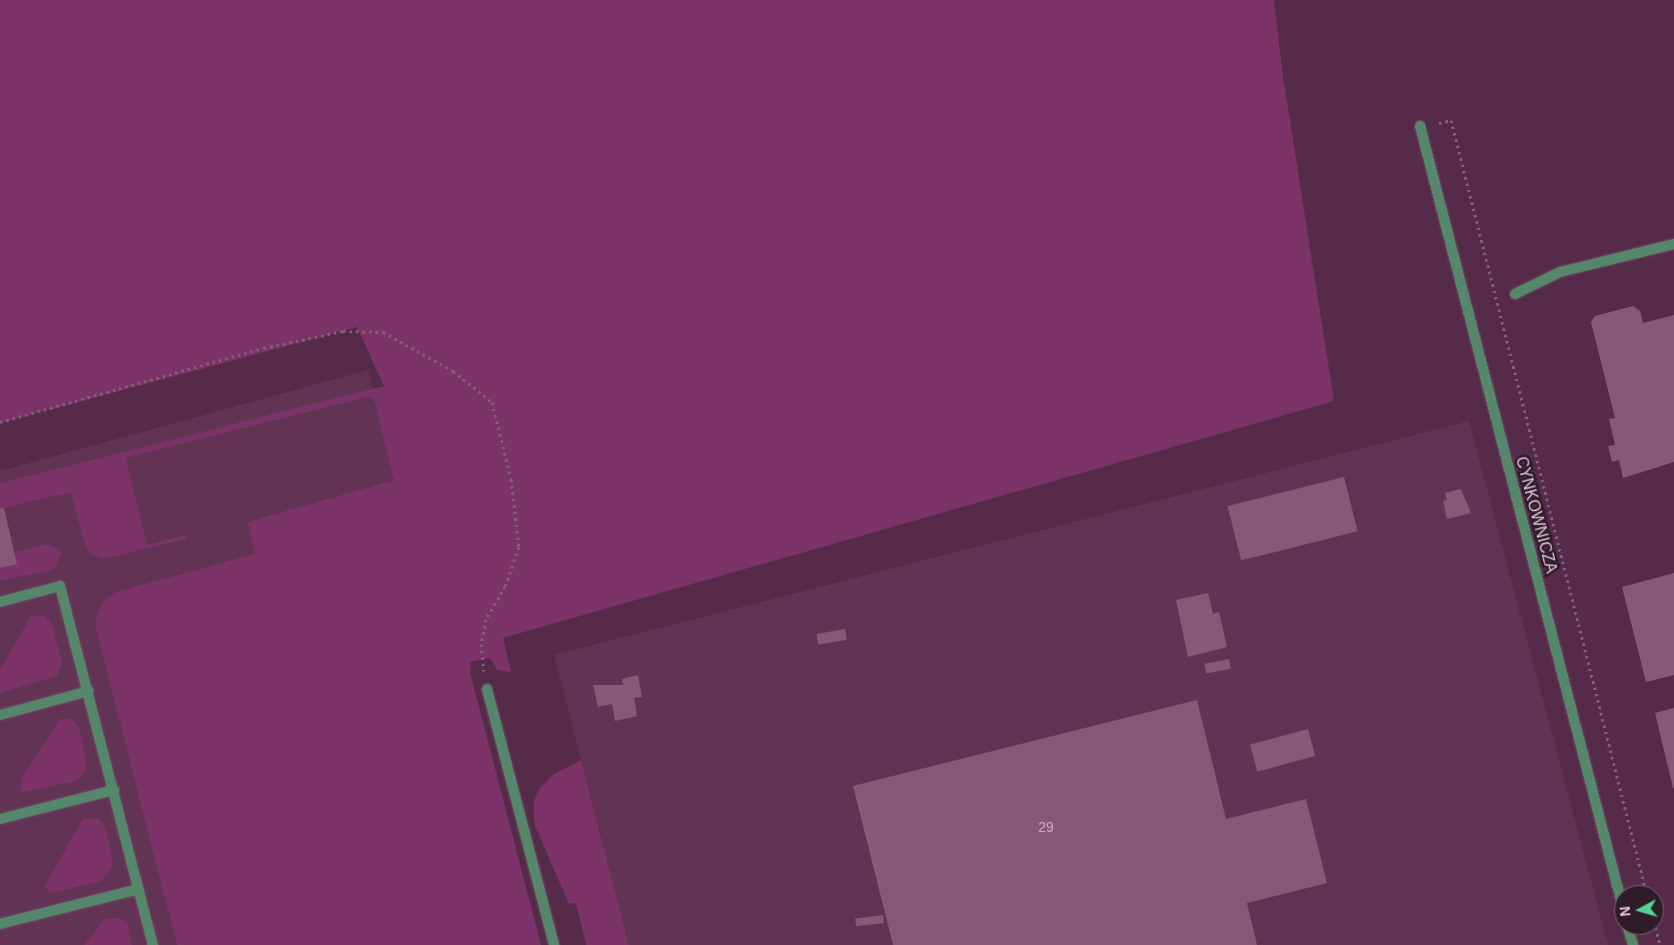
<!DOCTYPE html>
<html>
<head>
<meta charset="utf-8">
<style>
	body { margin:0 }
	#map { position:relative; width:1674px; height:945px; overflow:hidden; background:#552b49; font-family:Helvetica,sans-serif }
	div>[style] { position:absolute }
	.built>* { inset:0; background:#633356 }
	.green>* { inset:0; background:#7c3368 }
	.building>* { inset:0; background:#875878; transform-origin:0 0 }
	.path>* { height:3px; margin-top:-1.5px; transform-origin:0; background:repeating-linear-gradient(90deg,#845f79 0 2.5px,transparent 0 6.5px) }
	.roads { filter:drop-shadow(0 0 1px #714a66) drop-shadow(0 0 1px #714a66) }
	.lane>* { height:10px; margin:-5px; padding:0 5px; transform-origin:5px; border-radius:5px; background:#55876b }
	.street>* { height:10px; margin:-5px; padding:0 5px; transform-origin:5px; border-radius:5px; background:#55876b }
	span { translate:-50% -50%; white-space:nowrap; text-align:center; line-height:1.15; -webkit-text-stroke:5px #2f1c29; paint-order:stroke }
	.number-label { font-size:14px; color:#ccacc2 }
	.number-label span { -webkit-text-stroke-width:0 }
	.street-label { font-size:16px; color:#e3c8da }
	.north { position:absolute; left:1614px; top:885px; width:50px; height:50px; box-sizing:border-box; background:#2f1c29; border:1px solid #776170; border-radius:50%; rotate:264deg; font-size:14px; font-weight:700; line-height:20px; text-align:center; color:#e3c8da }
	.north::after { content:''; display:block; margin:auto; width:18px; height:22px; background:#54d396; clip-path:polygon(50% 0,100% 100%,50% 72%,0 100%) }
</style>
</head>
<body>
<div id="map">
	<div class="built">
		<i style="clip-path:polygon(368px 370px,518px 945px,0 945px,0 471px)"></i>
		<i style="clip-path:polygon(1469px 421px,1608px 945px,629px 945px,554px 655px)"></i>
	</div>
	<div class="green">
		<i style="clip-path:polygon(0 0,1274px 0,1283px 76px,1334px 401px,503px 638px,511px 672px,497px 670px,490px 658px,470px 662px,471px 676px,541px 945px,177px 945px,95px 625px,98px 613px,104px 600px,116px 592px,255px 554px,247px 522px,394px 480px,374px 399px,368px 397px,126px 458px,147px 545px,188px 535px,185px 539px,103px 559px,91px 555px,84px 542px,71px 492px,0 509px,0 483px,384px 386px,357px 327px,0 423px)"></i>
		<i style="clip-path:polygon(49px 544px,61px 552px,55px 569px,0 581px,0 568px,17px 564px,15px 552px)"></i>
		<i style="clip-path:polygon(44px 615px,53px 626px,62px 663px,57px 676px,0 693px,0 670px,31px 616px)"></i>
		<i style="clip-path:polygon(60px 719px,72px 719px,79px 727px,87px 766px,80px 778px,72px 782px,21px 792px,21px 779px)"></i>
		<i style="clip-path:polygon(581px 760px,629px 945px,586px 945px,576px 903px,569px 904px,534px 823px,534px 800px,540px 788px,554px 774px)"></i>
		<i style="clip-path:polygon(97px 818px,105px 826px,113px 861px,109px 873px,101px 881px,52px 893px,44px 887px,83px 819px)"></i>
		<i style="clip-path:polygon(118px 918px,127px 922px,132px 945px,84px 945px,105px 919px)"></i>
	</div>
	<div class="building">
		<i style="clip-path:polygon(1633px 306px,1640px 311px,1643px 323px,1674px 315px,1674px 462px,1623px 478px,1619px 460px,1612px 462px,1608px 446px,1615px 445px,1609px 419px,1615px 418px,1591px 322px,1595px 316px)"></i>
		<i style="left:1344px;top:477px;width:56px;height:120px;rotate:76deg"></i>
		<i style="clip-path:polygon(1461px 489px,1471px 513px,1447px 519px,1443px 501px,1447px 500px,1445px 493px)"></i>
		<i style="clip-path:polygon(4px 508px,17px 564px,0 568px,0 509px)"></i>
		<i style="clip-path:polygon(1674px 573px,1674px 675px,1646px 682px,1622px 587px)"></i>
		<i style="clip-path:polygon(1208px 593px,1213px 614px,1219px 612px,1227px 647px,1188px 657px,1176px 600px)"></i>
		<i style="left:845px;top:629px;width:11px;height:29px;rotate:80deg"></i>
		<i style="left:1229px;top:659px;width:10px;height:25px;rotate:79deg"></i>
		<i style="clip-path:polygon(638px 675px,642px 697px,634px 698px,637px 716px,615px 721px,612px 704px,598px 707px,593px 685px,623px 685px,622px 679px)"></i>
		<i style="clip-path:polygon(1197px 700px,1226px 819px,1306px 799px,1327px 883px,1247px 903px,1257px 945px,893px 945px,853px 786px)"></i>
		<i style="clip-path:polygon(1674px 708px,1674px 788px,1673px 788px,1655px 713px)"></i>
		<i style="left:1308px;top:729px;width:28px;height:60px;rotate:75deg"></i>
		<i style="left:883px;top:915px;width:8px;height:28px;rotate:83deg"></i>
	</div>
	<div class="path">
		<i style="left:1439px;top:123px;width:12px;rotate:-14deg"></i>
		<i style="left:1451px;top:120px;width:799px;rotate:75.81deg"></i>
		<i style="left:0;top:422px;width:274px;rotate:-15.7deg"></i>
		<i style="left:264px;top:348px;width:81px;rotate:-12.1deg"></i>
		<i style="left:343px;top:331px;width:40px;rotate:1.4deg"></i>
		<i style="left:383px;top:332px;width:80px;rotate:29.1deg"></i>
		<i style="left:453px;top:371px;width:50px;rotate:38.5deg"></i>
		<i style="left:492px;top:402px;width:79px;rotate:76.1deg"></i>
		<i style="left:511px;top:479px;width:68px;rotate:83.3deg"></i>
		<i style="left:519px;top:547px;width:41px;rotate:109.7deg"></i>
		<i style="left:505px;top:586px;width:38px;rotate:120deg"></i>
		<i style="left:486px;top:619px;width:25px;rotate:101deg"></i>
		<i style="left:481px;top:644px;width:27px;rotate:84deg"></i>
		<i style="left:1654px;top:921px;width:25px;rotate:76deg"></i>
	</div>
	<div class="roads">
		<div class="lane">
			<i style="left:1515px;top:294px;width:50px;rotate:-26.1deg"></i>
			<i style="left:1560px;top:272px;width:117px;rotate:-13.8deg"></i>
			<i style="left:0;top:602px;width:62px;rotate:-14.9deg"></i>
			<i style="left:60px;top:586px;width:371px;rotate:75.5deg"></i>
			<i style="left:487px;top:689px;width:265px;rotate:75.3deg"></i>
			<i style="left:0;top:715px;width:92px;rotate:-15.1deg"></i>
			<i style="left:0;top:819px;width:118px;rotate:-14.3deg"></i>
			<i style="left:0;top:924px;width:143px;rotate:-14.1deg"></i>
		</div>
		<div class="street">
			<i style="left:1420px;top:126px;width:812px;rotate:75.45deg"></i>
			<i style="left:1627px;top:925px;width:21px;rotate:73deg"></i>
		</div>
	</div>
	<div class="number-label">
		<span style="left:1046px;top:827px">29</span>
	</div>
	<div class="street-label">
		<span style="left:1536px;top:515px;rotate:75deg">CYNKOWNICZA</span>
	</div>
	<div class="north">N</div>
</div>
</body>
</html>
